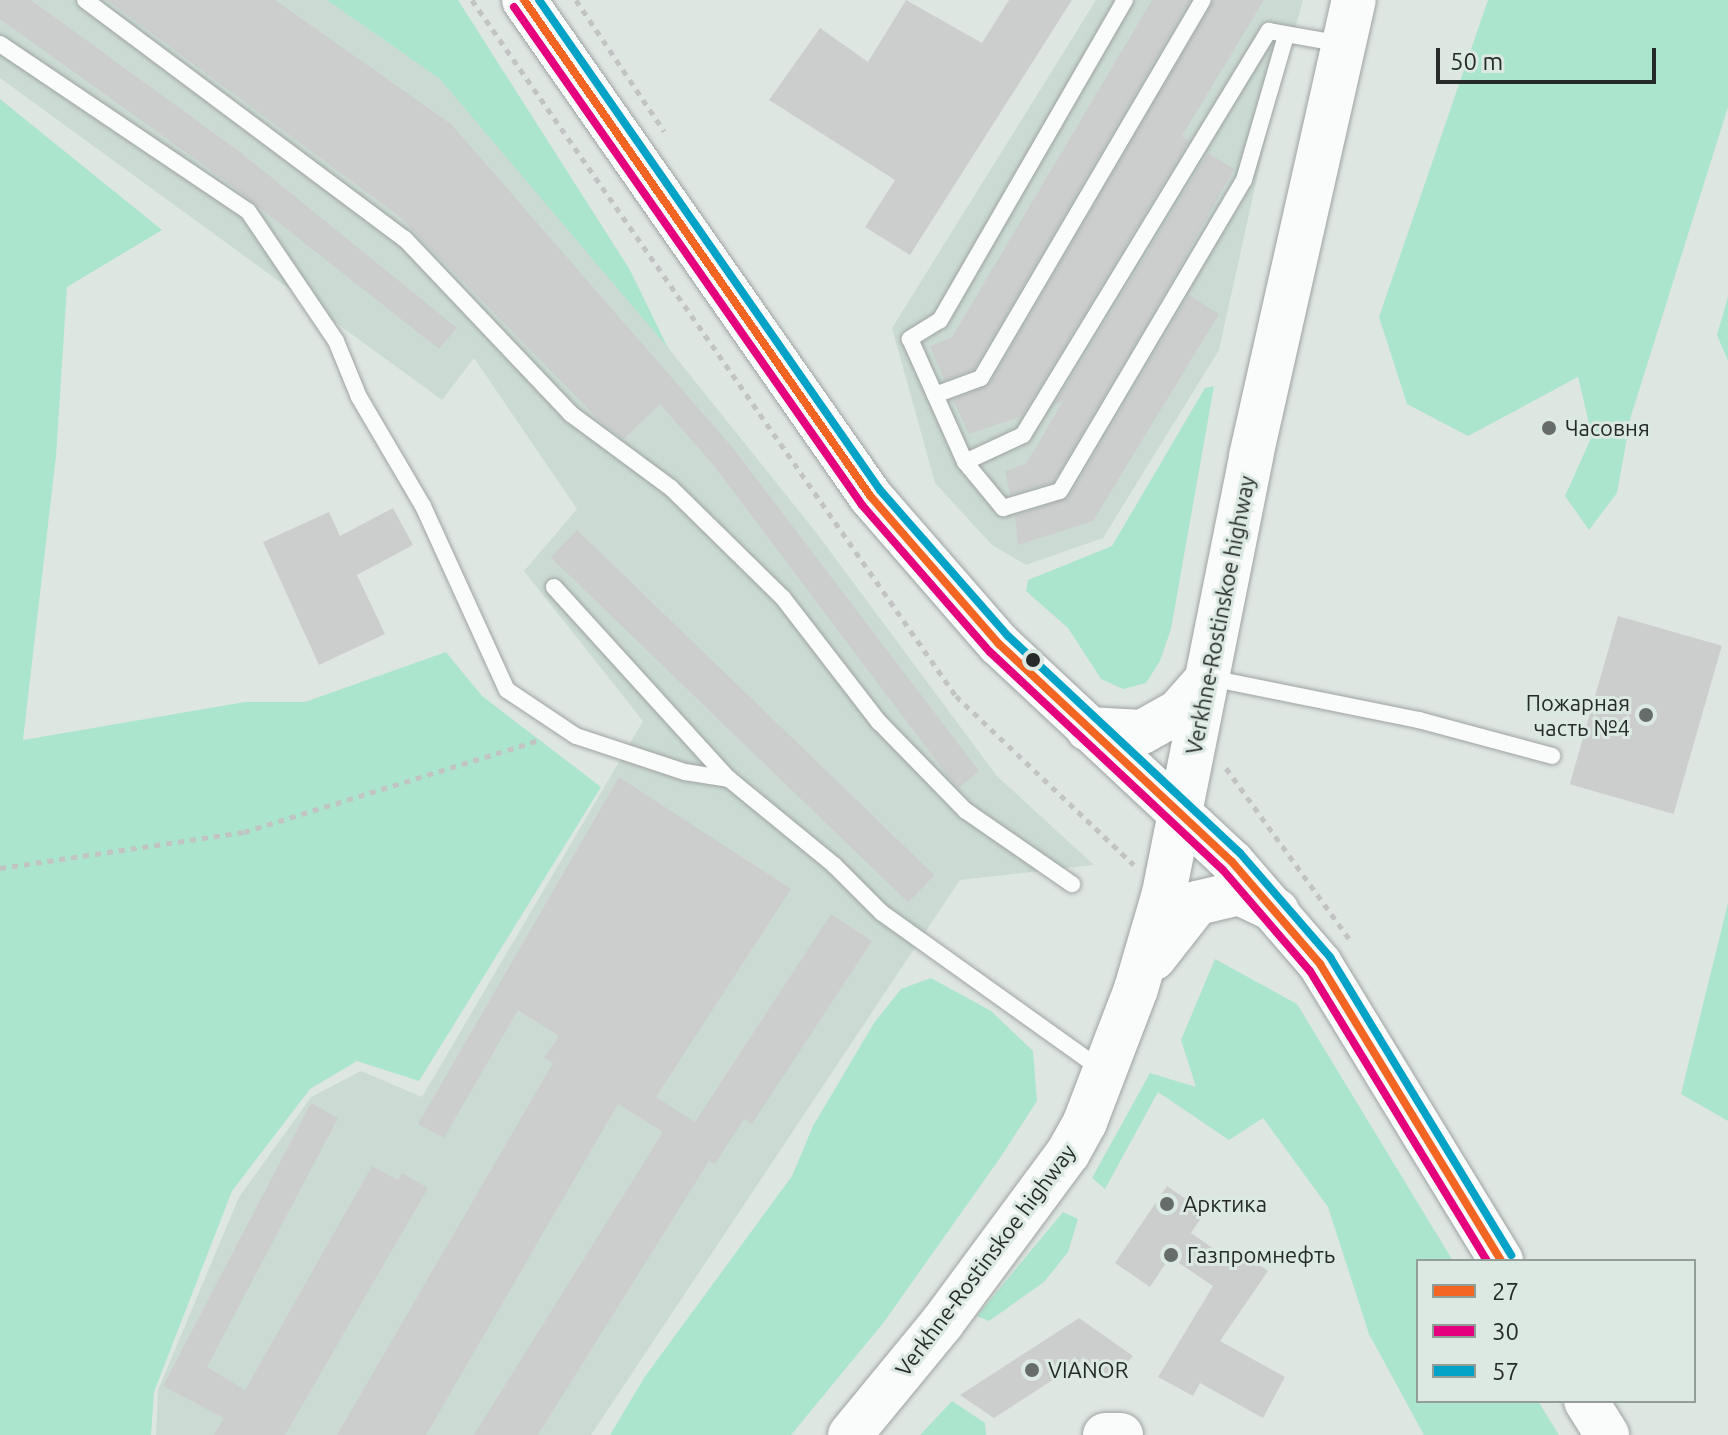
<!DOCTYPE html>
<html>
<head>
<meta charset="utf-8">
<style>
	body { margin:0 }
	#map { position:relative; width:1728px; height:1435px; overflow:hidden; background:#dee6e2; font-family:Ubuntu,sans-serif }
	div>[style] { position:absolute }
	.built>* { inset:0; background:#cbdbd3 }
	.green>* { inset:0; background:#abe5ce }
	.building>* { inset:0; background:#cccece; transform-origin:0 0 }
	.path>* { height:5px; margin-top:-2.5px; transform-origin:0; background:repeating-linear-gradient(90deg,#c1c4c2 0 6px,transparent 0 12px) }
	.roads { filter:drop-shadow(0 0 2px #9ea3a1) drop-shadow(0 0 2px #9ea3a1) }
	.lane>* { height:16px; margin:-8px; padding:0 8px; transform-origin:8px; border-radius:8px; background:#fafbfb }
	.secondary>* { height:44px; margin:-22px; padding:0 22px; transform-origin:22px; border-radius:22px; background:#fafbfb }
	.bus-1>* { height:8px; margin:-4px; padding:0 4px; transform-origin:4px; border-radius:4px; background:#f26522 }
	.bus-2>* { height:8px; margin:-4px; padding:0 4px; transform-origin:4px; border-radius:4px; background:#e5007d }
	.bus-3>* { height:8px; margin:-4px; padding:0 4px; transform-origin:4px; border-radius:4px; background:#02a3c6 }
	.dots>* { width:22px; height:22px; translate:-50% -50%; box-sizing:border-box; border:4px solid #dbe9e2; border-radius:50% }
	span { translate:-50% -50%; white-space:nowrap; text-align:center; line-height:1.15; -webkit-text-stroke:6px #dbe9e2; paint-order:stroke }
	.poi-label { font-size:22px; color:#262b29 }
	.left { translate:0 -50%; text-align:left }
	.right { translate:-100% -50%; text-align:right }
	.street-label { font-size:22px; color:#262b29 }
	.legend { position:absolute; left:1416px; top:1259px; width:280px; height:144px; box-sizing:border-box; background:#dbe9e2; border:2px solid #939d98; margin:0; padding:10px 14px; list-style:none; font-size:24px; color:#262b29 }
	.legend li { display:flex; align-items:center; gap:16px; height:40px }
	.legend b { width:40px; border:2px solid #939d98 }
	.scale { position:absolute; left:1436px; top:48px; width:220px; height:36px; box-sizing:border-box; border:4px solid #262b29; border-top:0; padding-left:10px; font-size:24px; line-height:28px; white-space:nowrap; color:#262b29; -webkit-text-stroke:6px #dbe9e2; paint-order:stroke }
</style>
</head>
<body>
<div id="map">
	<div class="built">
		<i style="clip-path:polygon(0 0,327px 0,440px 79px,597px 259px,815px 531px,997px 776px,1094px 865px,960px 880px,591px 1435px,156px 1435px,158px 1390px,239px 1197px,311px 1097px,361px 1071px,422px 1097px,643px 721px,524px 571px,577px 509px,474px 358px,442px 400px,0 78px)"></i>
		<i style="clip-path:polygon(1096px 0,1303px 0,1269px 124px,1219px 350px,1103px 538px,1026px 565px,992px 545px,935px 483px,892px 328px)"></i>
	</div>
	<div class="green">
		<i style="clip-path:polygon(327px 0,458px 0,630px 270px,668px 348px,440px 79px)"></i>
		<i style="clip-path:polygon(1488px 0,1728px 0,1728px 107px,1631px 416px,1617px 493px,1589px 530px,1565px 496px,1592px 436px,1578px 377px,1468px 436px,1407px 404px,1379px 317px)"></i>
		<i style="clip-path:polygon(0 99px,162px 230px,67px 287px,56px 456px,23px 740px,245px 702px,305px 702px,446px 652px,482px 696px,601px 787px,419px 1081px,357px 1061px,310px 1089px,232px 1191px,154px 1392px,151px 1435px,0 1435px)"></i>
		<i style="clip-path:polygon(1728px 297px,1728px 361px,1717px 335px)"></i>
		<i style="clip-path:polygon(1214px 386px,1171px 629px,1160px 661px,1146px 683px,1123px 689px,1101px 679px,1068px 628px,1026px 591px,1028px 580px,1112px 546px,1205px 388px)"></i>
		<i style="clip-path:polygon(1728px 903px,1728px 1121px,1681px 1094px)"></i>
		<i style="clip-path:polygon(1215px 959px,1297px 1004px,1453px 1261px,1418px 1261px,1418px 1401px,1538px 1401px,1559px 1435px,1424px 1435px,1369px 1334px,1328px 1207px,1263px 1118px,1229px 1140px,1158px 1092px,1105px 1189px,1092px 1178px,1150px 1073px,1196px 1087px,1181px 1040px)"></i>
		<i style="clip-path:polygon(931px 978px,991px 1011px,1033px 1051px,1037px 1101px,1000px 1158px,884px 1322px,791px 1435px,610px 1435px,644px 1378px,792px 1176px,813px 1126px,874px 1023px,901px 989px)"></i>
		<i style="clip-path:polygon(1063px 1212px,1078px 1219px,1068px 1252px,1044px 1282px,989px 1321px,977px 1316px)"></i>
		<i style="clip-path:polygon(952px 1401px,985px 1423px,986px 1435px,920px 1435px)"></i>
	</div>
	<div class="building">
		<i style="clip-path:polygon(0 0,31px 0,240px 152px,457px 328px,439px 349px,227px 182px,0 19px)"></i>
		<i style="clip-path:polygon(107px 0,275px 0,451px 124px,733px 448px,979px 771px,959px 788px,950px 779px,714px 466px,660px 404px,624px 439px,601px 422px,400px 217px)"></i>
		<i style="clip-path:polygon(906px 0,982px 43px,1009px 0,1072px 0,910px 255px,865px 227px,895px 180px,769px 100px,820px 28px,868px 62px)"></i>
		<i style="clip-path:polygon(1152px 0,1190px 0,974px 369px,944px 380px,930px 346px,952px 337px)"></i>
		<i style="clip-path:polygon(1214px 0,1264px 0,1182px 136px,1189px 141px,1022px 416px,969px 434px,953px 400px,990px 384px)"></i>
		<i style="clip-path:polygon(1208px 153px,1234px 169px,1170px 284px,1053px 482px,1010px 494px,1005px 471px,1026px 464px,1063px 401px,1055px 404px)"></i>
		<i style="clip-path:polygon(1189px 295px,1219px 314px,1093px 521px,1018px 545px,1015px 516px,1069px 497px)"></i>
		<i style="clip-path:polygon(393px 508px,413px 545px,357px 575px,385px 634px,319px 665px,263px 542px,329px 512px,340px 536px)"></i>
		<i style="left:577px;top:530px;width:497px;height:38px;rotate:44deg"></i>
		<i style="left:1618px;top:616px;width:108px;height:175px;rotate:16deg"></i>
		<i style="clip-path:polygon(619px 777px,791px 889px,656px 1097px,695px 1122px,831px 914px,872px 941px,752px 1124px,744px 1119px,715px 1164px,709px 1161px,538px 1435px,474px 1435px,663px 1132px,618px 1104px,426px 1435px,337px 1435px,553px 1063px,544px 1058px,559px 1036px,518px 1010px,444px 1138px,418px 1124px)"></i>
		<i style="clip-path:polygon(311px 1103px,338px 1118px,207px 1367px,245px 1390px,372px 1166px,398px 1180px,402px 1173px,428px 1188px,285px 1435px,214px 1435px,224px 1418px,163px 1386px)"></i>
		<i style="clip-path:polygon(1167px 1186px,1205px 1212px,1191px 1233px,1234px 1263px,1241px 1252px,1268px 1271px,1220px 1341px,1285px 1377px,1263px 1418px,1200px 1383px,1193px 1396px,1158px 1377px,1213px 1286px,1170px 1257px,1150px 1287px,1115px 1263px)"></i>
		<i style="clip-path:polygon(1079px 1318px,1133px 1356px,1112px 1380px,1082px 1361px,994px 1418px,960px 1395px)"></i>
	</div>
	<div class="path">
		<i style="left:472px;top:0;width:848px;rotate:55.19deg"></i>
		<i style="left:956px;top:696px;width:245px;rotate:43.5deg"></i>
		<i style="left:576px;top:0;width:158px;rotate:56.1deg"></i>
		<i style="left:1226px;top:768px;width:213px;rotate:54.2deg"></i>
		<i style="left:0;top:868px;width:247px;rotate:-8.4deg"></i>
		<i style="left:244px;top:832px;width:312px;rotate:-17.3deg"></i>
	</div>
	<div class="roads">
		<div class="lane">
			<i style="left:85px;top:0;width:399px;rotate:36.8deg"></i>
			<i style="left:405px;top:239px;width:241px;rotate:46.5deg"></i>
			<i style="left:571px;top:414px;width:124px;rotate:36.5deg"></i>
			<i style="left:671px;top:488px;width:157px;rotate:44.5deg"></i>
			<i style="left:783px;top:598px;width:157px;rotate:52.3deg"></i>
			<i style="left:879px;top:722px;width:124px;rotate:45.7deg"></i>
			<i style="left:966px;top:811px;width:129px;rotate:34.6deg"></i>
			<i style="left:1125px;top:0;width:370px;rotate:120deg"></i>
			<i style="left:940px;top:320px;width:36px;rotate:148deg"></i>
			<i style="left:910px;top:339px;width:135px;rotate:65.9deg"></i>
			<i style="left:965px;top:462px;width:60px;rotate:50.4deg"></i>
			<i style="left:1003px;top:508px;width:59px;rotate:-16.6deg"></i>
			<i style="left:1060px;top:491px;width:361px;rotate:-59.4deg"></i>
			<i style="left:1244px;top:180px;width:151px;rotate:-73.8deg"></i>
			<i style="left:0;top:44px;width:299px;rotate:34deg"></i>
			<i style="left:248px;top:211px;width:157px;rotate:55.9deg"></i>
			<i style="left:336px;top:341px;width:61px;rotate:67.7deg"></i>
			<i style="left:359px;top:397px;width:126px;rotate:59.6deg"></i>
			<i style="left:423px;top:506px;width:202px;rotate:65.5deg"></i>
			<i style="left:507px;top:690px;width:83px;rotate:33.7deg"></i>
			<i style="left:576px;top:736px;width:115px;rotate:18.3deg"></i>
			<i style="left:685px;top:772px;width:45px;rotate:9deg"></i>
			<i style="left:935px;top:395px;width:49px;rotate:-20.3deg"></i>
			<i style="left:981px;top:378px;width:438px;rotate:-59.6deg"></i>
			<i style="left:965px;top:462px;width:64px;rotate:-25deg"></i>
			<i style="left:1023px;top:435px;width:473px;rotate:-58.7deg"></i>
			<i style="left:1269px;top:31px;width:74px;rotate:10.1deg"></i>
			<i style="left:554px;top:587px;width:260px;rotate:47.7deg"></i>
			<i style="left:729px;top:779px;width:136px;rotate:39.3deg"></i>
			<i style="left:834px;top:865px;width:68px;rotate:45deg"></i>
			<i style="left:882px;top:913px;width:270px;rotate:35.5deg"></i>
			<i style="left:1210px;top:678px;width:213px;rotate:11.4deg"></i>
			<i style="left:1419px;top:720px;width:138px;rotate:15.1deg"></i>
		</div>
		<div class="secondary">
			<i style="left:524px;top:0;width:606px;rotate:55.08deg"></i>
			<i style="left:871px;top:497px;width:195px;rotate:49deg"></i>
			<i style="left:999px;top:644px;width:319px;rotate:43.1deg"></i>
			<i style="left:1232px;top:862px;width:135px;rotate:49.2deg"></i>
			<i style="left:1320px;top:964px;width:348px;rotate:58.6deg"></i>
			<i style="left:1088px;top:729px;width:54px;rotate:3.2deg"></i>
			<i style="left:1142px;top:732px;width:41px;rotate:-29.1deg"></i>
			<i style="left:1178px;top:712px;width:45px;rotate:-48.6deg"></i>
			<i style="left:1154px;top:958px;width:70px;rotate:-52deg"></i>
			<i style="left:1197px;top:903px;width:43px;rotate:-13.4deg"></i>
			<i style="left:1239px;top:893px;width:42px;rotate:25.3deg"></i>
			<i style="left:1586px;top:1401px;width:40px;rotate:58deg"></i>
			<i style="left:850px;top:1435px;width:145px;rotate:-50.6deg"></i>
			<i style="left:942px;top:1323px;width:212px;rotate:-53.5deg"></i>
			<i style="left:1068px;top:1153px;width:35px;rotate:-61deg"></i>
			<i style="left:1085px;top:1122px;width:142px;rotate:-69deg"></i>
			<i style="left:1136px;top:989px;width:100px;rotate:-73.7deg"></i>
			<i style="left:1164px;top:893px;width:446px;rotate:-78.7deg"></i>
			<i style="left:1251px;top:456px;width:467px;rotate:-77.3deg"></i>
			<i style="left:1105px;top:1435px;width:16px"></i>
		</div>
	</div>
	<div class="bus-1">
		<i style="left:524px;top:0;width:606px;rotate:55.08deg"></i>
		<i style="left:871px;top:497px;width:195px;rotate:49deg"></i>
		<i style="left:999px;top:644px;width:319px;rotate:43.1deg"></i>
		<i style="left:1232px;top:862px;width:135px;rotate:49.2deg"></i>
		<i style="left:1320px;top:964px;width:348px;rotate:58.6deg"></i>
	</div>
	<div class="bus-2">
		<i style="left:514px;top:7px;width:608px;rotate:55.05deg"></i>
		<i style="left:862px;top:505px;width:195px;rotate:49deg"></i>
		<i style="left:990px;top:652px;width:319px;rotate:43.1deg"></i>
		<i style="left:1223px;top:870px;width:133px;rotate:49.3deg"></i>
		<i style="left:1310px;top:971px;width:340px;rotate:58.6deg"></i>
	</div>
	<div class="bus-3">
		<i style="left:539px;top:0;width:597px;rotate:55.17deg"></i>
		<i style="left:880px;top:490px;width:194px;rotate:48.8deg"></i>
		<i style="left:1008px;top:636px;width:318px;rotate:43.1deg"></i>
		<i style="left:1240px;top:853px;width:138px;rotate:49.1deg"></i>
		<i style="left:1330px;top:957px;width:349px;rotate:58.7deg"></i>
	</div>
	<div class="dots">
		<i style="left:1549px;top:428px;background:#666c6a"></i>
		<i style="left:1033px;top:660px;background:#262b29"></i>
		<i style="left:1646px;top:715px;background:#666c6a"></i>
		<i style="left:1167px;top:1204px;background:#666c6a"></i>
		<i style="left:1171px;top:1255px;background:#666c6a"></i>
		<i style="left:1032px;top:1370px;background:#666c6a"></i>
	</div>
	<div class="poi-label">
		<span class="left" style="left:1565px;top:428px">Часовня</span>
		<span class="right" style="left:1630px;top:715px">Пожарная<br>часть №4</span>
		<span class="left" style="left:1183px;top:1204px">Арктика</span>
		<span class="left" style="left:1187px;top:1255px">Газпромнефть</span>
		<span class="left" style="left:1048px;top:1370px">VIANOR</span>
	</div>
	<div class="street-label">
		<span style="left:1220px;top:615px;rotate:-79deg">Verkhne-Rostinskoe highway</span>
		<span style="left:985px;top:1260px;rotate:-53deg">Verkhne-Rostinskoe highway</span>
	</div>
	<ul class="legend">
	<li><b style="height:10px;background:#f26522"></b>27</li>
	<li><b style="height:10px;background:#e5007d"></b>30</li>
	<li><b style="height:10px;background:#02a3c6"></b>57</li>
	</ul>
	<div class="scale">50 m</div>
</div>
</body>
</html>
